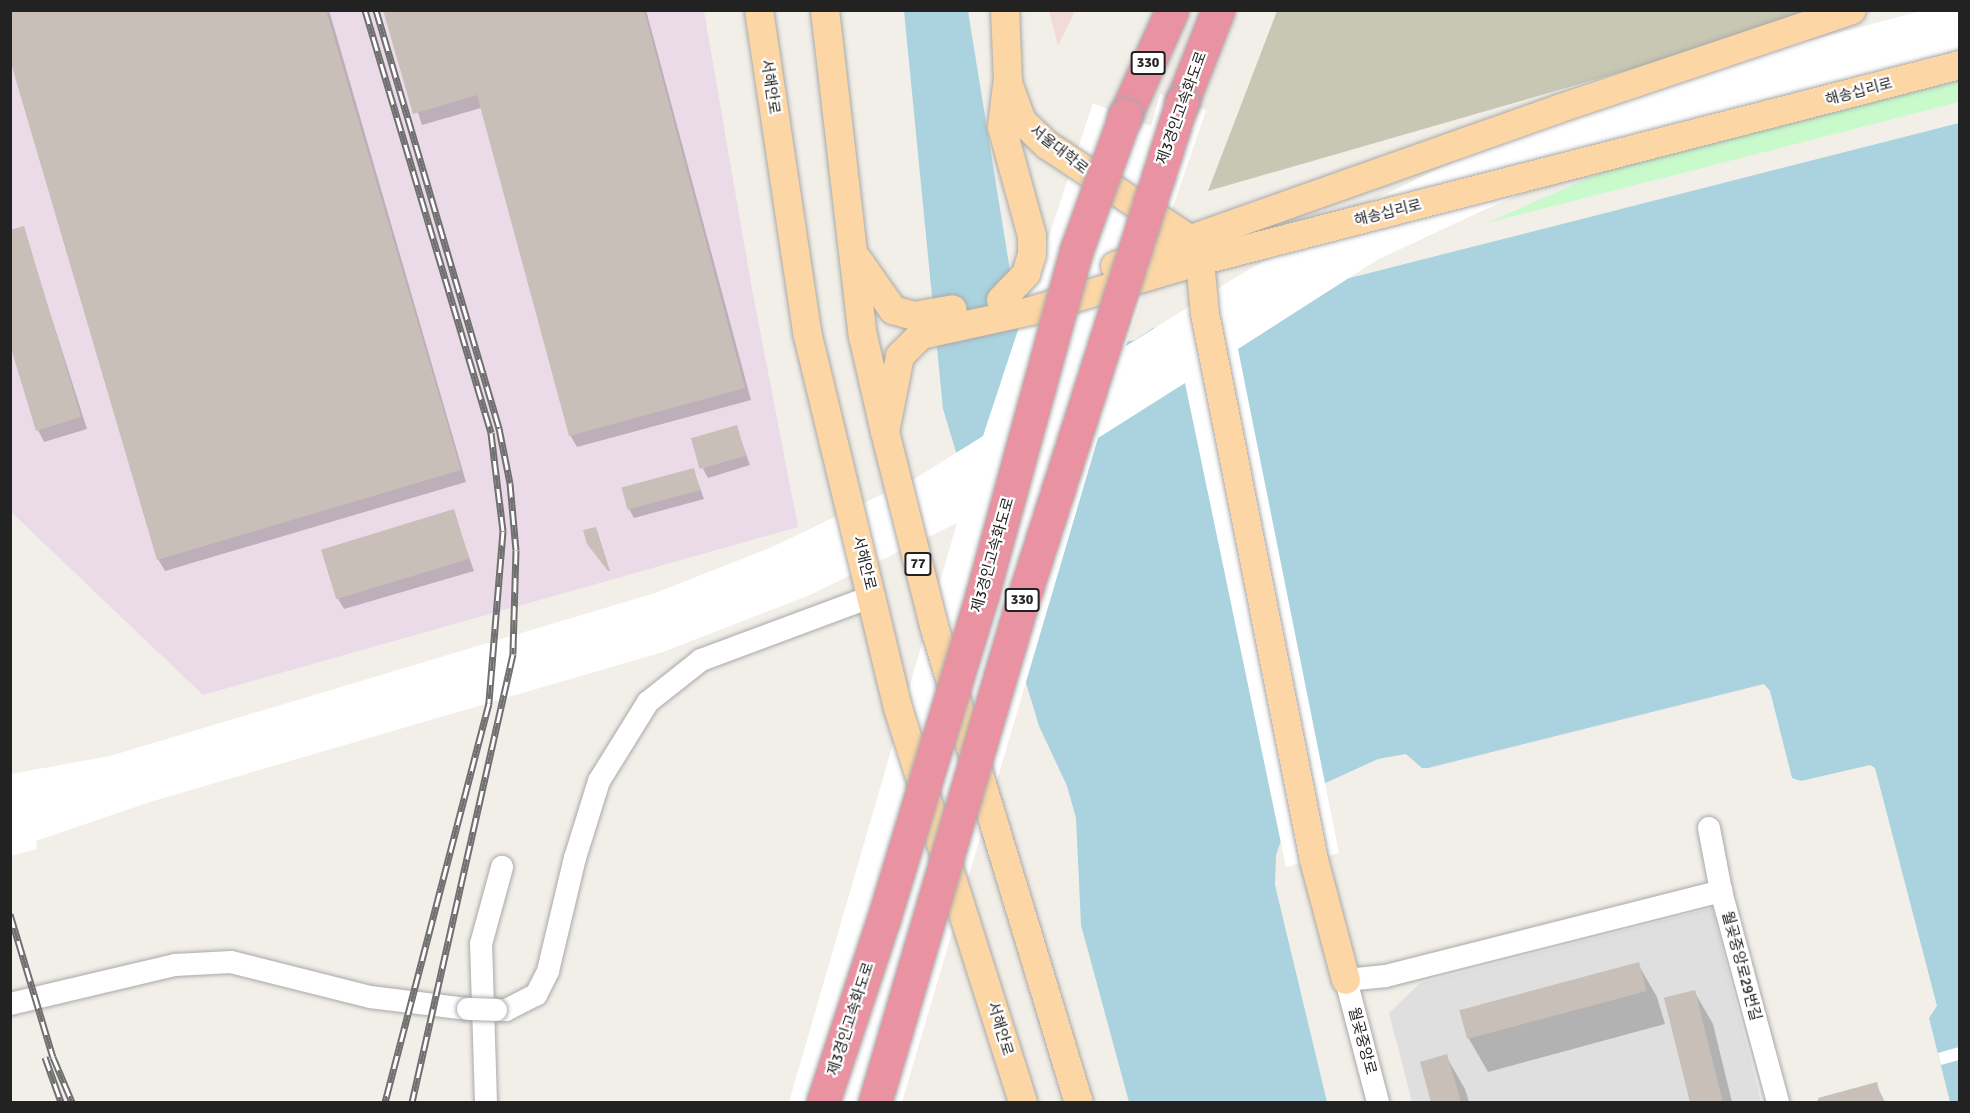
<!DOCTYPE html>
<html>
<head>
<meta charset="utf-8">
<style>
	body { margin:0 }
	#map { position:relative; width:1970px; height:1113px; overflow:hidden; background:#f2efe9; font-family:Signika,"Noto Sans KR",sans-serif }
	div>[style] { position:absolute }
	.residential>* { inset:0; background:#e0dfdf }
	.commercial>* { inset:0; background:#f2dad9 }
	.industrial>* { inset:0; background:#ebdbe8 }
	.construction>* { inset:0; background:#c7c7b4 }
	.park>* { inset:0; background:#c8facc }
	.water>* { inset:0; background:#aad3df }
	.pier>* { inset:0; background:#fff }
	.shadow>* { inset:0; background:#0003 }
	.building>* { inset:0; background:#c7bfb8; transform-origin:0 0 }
	.roads { filter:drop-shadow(0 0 2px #a9a9a9) drop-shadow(0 0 2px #a9a9a9) }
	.minor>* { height:22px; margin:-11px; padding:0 11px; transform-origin:11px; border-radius:11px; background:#fff }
	.major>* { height:28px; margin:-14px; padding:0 14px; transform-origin:14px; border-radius:14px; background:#fcd6a4 }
	.highway>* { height:33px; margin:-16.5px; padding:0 16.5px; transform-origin:16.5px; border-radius:16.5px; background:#e892a2 }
	.rail>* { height:7px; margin-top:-3.5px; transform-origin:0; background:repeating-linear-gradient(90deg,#fff 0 14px,#707070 0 28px); box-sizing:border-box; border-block:2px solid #707070 }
	.bridges { filter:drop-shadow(0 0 2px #a9a9a9) drop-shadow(0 0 2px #a9a9a9) }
	.minor-bridge>* { height:22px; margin:-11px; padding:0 11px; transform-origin:11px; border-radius:11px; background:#fff }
	.highway-bridge>* { height:33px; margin:-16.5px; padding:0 16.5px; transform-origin:16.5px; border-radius:16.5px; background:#e892a2 }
	span { translate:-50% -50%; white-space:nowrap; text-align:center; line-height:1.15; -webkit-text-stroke:4.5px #fff; paint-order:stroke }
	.shield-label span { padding:2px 4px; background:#fff; border:2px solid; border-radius:4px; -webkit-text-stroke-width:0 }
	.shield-label { font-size:14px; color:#222; font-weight:700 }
	.street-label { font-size:15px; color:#222 }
	.frame { position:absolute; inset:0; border:12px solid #222; pointer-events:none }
</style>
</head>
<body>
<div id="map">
	<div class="residential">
		<i style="clip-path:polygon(1712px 908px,1761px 1102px,1412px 1102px,1389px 1013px,1420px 983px)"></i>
	</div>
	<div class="commercial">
		<i style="clip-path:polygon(1049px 11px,1075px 11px,1058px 46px)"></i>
	</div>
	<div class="industrial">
		<i style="clip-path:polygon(10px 11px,704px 11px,752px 289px,798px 527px,203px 695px,11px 512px)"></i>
	</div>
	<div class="construction">
		<i style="clip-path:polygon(1277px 11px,1833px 11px,1208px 191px)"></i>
	</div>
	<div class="park">
		<i style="clip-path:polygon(1959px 76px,1959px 102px,1487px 223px,1611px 168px)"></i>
	</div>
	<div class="water">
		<i style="clip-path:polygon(904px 11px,968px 11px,1025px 363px,1135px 340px,1153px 328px,1959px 123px,1959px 1102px,1950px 1102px,1929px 1018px,1937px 1006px,1875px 768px,1870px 765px,1801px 781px,1792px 778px,1770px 691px,1764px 684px,1428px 768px,1422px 768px,1406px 754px,1378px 759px,1321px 785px,1286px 827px,1276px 855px,1275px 885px,1327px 1102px,1129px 1102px,1081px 925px,1076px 818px,1067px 786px,1039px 726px,943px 409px)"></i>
	</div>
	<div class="pier">
		<i style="clip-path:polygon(1921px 11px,1959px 11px,1959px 56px,1632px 147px,1486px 209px,1377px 260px,1238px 349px,1339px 853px,1286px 867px,1185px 383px,1098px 438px,902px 1102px,789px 1102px,957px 523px,810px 595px,663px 652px,150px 802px,36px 841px,37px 849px,11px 856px,11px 774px,110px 756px,655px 593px,770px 548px,916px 478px,983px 436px,1093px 103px,1151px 126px,1160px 94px,1206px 110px,1126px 346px,1238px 276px,1369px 202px,1517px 131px,1675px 76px)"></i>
		<i style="clip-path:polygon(1959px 1047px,1959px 1060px,1941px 1065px,1938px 1053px)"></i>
	</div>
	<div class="shadow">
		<i style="clip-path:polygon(10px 10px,329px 10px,466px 482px,165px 571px,158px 559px)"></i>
		<i style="clip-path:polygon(384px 10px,646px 10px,751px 400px,577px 447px,570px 435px,481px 108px,422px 125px)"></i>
		<i style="clip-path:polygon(23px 228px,87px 429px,44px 442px,38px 430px)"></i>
		<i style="clip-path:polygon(736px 426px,750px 465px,708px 478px,703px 469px)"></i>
		<i style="clip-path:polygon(693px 469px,704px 499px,634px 518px,629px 509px)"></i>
		<i style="clip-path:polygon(453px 511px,474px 571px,344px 609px,337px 597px)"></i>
		<i style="clip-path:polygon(1638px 964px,1657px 997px,1665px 1024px,1488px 1072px,1469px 1039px,1461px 1012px)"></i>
		<i style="clip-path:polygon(1694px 991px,1713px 1024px,1732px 1102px,1692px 1102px,1666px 998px)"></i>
		<i style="clip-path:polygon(1446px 1056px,1465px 1089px,1469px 1102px,1433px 1102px,1422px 1063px)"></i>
		<i style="clip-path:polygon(1876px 1084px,1885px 1102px,1816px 1102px,1819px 1099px)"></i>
	</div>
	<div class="building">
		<i style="clip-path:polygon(10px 10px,326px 10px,461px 470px,157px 560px,10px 60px)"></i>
		<i style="clip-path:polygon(383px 10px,644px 10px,745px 388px,569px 436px,477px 95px,413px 114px)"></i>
		<i style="clip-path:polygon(24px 226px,81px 417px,36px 431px,10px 345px,10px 230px)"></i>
		<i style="left:737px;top:425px;width:32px;height:48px;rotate:74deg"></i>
		<i style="left:694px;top:468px;width:23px;height:75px;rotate:75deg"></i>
		<i style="left:454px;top:509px;width:52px;height:139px;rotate:73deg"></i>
		<i style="clip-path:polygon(596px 527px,610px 571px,608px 571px,587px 544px,583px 530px)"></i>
		<i style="left:1639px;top:962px;width:30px;height:186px;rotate:75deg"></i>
		<i style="left:1695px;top:990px;width:115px;height:32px;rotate:76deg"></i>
		<i style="clip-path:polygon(1447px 1054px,1461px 1102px,1431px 1102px,1420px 1062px)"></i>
		<i style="clip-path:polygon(1877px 1082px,1882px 1102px,1819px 1102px,1818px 1098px)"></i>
	</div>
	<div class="roads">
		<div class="minor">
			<i style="left:1709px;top:828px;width:64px;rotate:79.2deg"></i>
			<i style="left:1721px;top:891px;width:219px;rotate:74.9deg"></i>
			<i style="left:10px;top:1004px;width:170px;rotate:-13.3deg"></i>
			<i style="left:175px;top:965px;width:56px;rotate:-3.1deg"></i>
			<i style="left:231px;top:962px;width:143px;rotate:14.1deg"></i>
			<i style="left:370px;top:997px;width:99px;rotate:7deg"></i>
			<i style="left:496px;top:1010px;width:10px"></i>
			<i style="left:506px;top:1010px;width:34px;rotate:-27deg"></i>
			<i style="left:536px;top:995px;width:27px;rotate:-63deg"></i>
			<i style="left:548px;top:971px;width:116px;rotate:-76.6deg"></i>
			<i style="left:575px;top:858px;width:81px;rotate:-72.7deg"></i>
			<i style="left:599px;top:781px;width:93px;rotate:-58.2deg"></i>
			<i style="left:648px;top:702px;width:68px;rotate:-38.4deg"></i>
			<i style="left:701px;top:660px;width:184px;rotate:-20.4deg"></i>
			<i style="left:486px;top:1102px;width:158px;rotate:-91.8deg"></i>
			<i style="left:481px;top:944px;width:80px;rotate:-74.7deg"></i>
			<i style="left:1378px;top:1102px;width:126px;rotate:-104.7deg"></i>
			<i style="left:1346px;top:980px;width:40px;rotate:-5.7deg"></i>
			<i style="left:1386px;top:976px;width:346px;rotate:-14.2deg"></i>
		</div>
		<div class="major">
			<i style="left:759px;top:10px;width:326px;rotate:81.5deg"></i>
			<i style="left:807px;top:332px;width:387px;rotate:76.4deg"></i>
			<i style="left:898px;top:708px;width:413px;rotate:72.4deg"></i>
			<i style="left:825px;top:10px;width:328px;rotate:83.4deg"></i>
			<i style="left:863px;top:336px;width:98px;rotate:77.1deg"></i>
			<i style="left:885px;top:432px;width:200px;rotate:75.8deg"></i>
			<i style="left:934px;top:626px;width:498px;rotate:73.1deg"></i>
			<i style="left:1005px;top:10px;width:73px;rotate:87.6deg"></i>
			<i style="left:1008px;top:83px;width:40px;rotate:69.8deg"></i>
			<i style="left:1022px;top:121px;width:35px;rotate:44deg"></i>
			<i style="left:1047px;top:145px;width:174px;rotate:33.5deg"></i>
			<i style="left:1193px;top:243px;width:19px;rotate:69deg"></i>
			<i style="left:1200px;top:261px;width:53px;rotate:84.6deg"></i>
			<i style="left:1205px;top:314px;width:557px;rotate:78.71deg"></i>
			<i style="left:1314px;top:860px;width:124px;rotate:75.1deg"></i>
			<i style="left:858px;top:260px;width:61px;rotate:55deg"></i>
			<i style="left:893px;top:310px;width:22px;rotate:16deg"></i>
			<i style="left:914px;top:316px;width:39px;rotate:-10deg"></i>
			<i style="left:1115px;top:266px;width:470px;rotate:-19.5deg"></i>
			<i style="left:1558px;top:109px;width:310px;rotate:-18.6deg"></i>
			<i style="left:1001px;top:300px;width:36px;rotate:-46deg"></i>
			<i style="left:1026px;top:274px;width:21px;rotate:-73deg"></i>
			<i style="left:1032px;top:254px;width:18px;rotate:-90deg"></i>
			<i style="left:1032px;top:236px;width:113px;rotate:-105.4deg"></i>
			<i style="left:1002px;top:127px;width:42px;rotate:-83.2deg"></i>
			<i style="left:885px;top:432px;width:77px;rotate:-78.8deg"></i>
			<i style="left:900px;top:356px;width:30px;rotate:-45deg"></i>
			<i style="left:921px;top:335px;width:113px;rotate:-12.3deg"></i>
			<i style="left:1031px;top:311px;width:176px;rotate:-16.5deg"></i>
			<i style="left:1200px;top:261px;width:785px;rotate:-14.46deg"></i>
		</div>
		<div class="highway">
			<i style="left:1182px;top:102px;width:99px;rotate:-68.6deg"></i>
			<i style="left:1125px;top:116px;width:116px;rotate:-66.1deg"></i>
		</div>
	</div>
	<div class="rail">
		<i style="left:365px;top:10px;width:441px;rotate:73.4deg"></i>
		<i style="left:491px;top:433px;width:99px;rotate:83deg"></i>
		<i style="left:503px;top:531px;width:173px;rotate:94.7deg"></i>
		<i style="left:489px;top:703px;width:412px;rotate:104.6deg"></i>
		<i style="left:376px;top:10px;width:436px;rotate:73.6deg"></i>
		<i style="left:499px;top:428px;width:56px;rotate:78.7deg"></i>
		<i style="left:510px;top:483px;width:67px;rotate:84.9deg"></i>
		<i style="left:516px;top:550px;width:104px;rotate:91.7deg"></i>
		<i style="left:513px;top:654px;width:459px;rotate:102.7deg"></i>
		<i style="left:10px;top:914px;width:149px;rotate:73.3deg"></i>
		<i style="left:53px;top:1057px;width:49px;rotate:67.1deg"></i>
		<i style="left:45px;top:1057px;width:48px;rotate:70.4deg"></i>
	</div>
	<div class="bridges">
		<div class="minor-bridge">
			<i style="left:468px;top:1009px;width:28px;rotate:2deg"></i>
		</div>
		<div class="highway-bridge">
			<i style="left:823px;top:1102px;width:191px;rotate:-71.7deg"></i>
			<i style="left:883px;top:921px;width:341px;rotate:-73.1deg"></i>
			<i style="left:982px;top:595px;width:357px;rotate:-74.7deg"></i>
			<i style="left:1076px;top:251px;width:144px;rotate:-70.1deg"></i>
			<i style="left:875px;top:1102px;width:514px;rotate:-73.61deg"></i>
			<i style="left:1020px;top:609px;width:532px;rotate:-72.28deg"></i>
		</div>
	</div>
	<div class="shield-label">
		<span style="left:1148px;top:63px">330</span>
		<span style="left:918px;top:564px">77</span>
		<span style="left:1022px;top:600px">330</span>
	</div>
	<div class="street-label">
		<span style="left:770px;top:87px;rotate:81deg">서해안로</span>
		<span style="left:1859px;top:92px;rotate:-15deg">해송십리로</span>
		<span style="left:1182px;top:108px;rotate:-70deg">제3경인고속화도로</span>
		<span style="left:1059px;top:150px;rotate:38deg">서울대학로</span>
		<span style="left:1388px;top:213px;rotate:-14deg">해송십리로</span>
		<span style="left:993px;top:555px;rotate:-74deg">제3경인고속화도로</span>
		<span style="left:864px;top:563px;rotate:76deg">서해안로</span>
		<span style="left:1741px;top:966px;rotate:75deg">월곶중앙로29번길</span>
		<span style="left:851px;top:1019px;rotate:-72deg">제3경인고속화도로</span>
		<span style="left:1000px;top:1029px;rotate:73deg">서해안로</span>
		<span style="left:1362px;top:1041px;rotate:75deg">월곶중앙로</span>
	</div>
	<div class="frame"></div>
</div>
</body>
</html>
